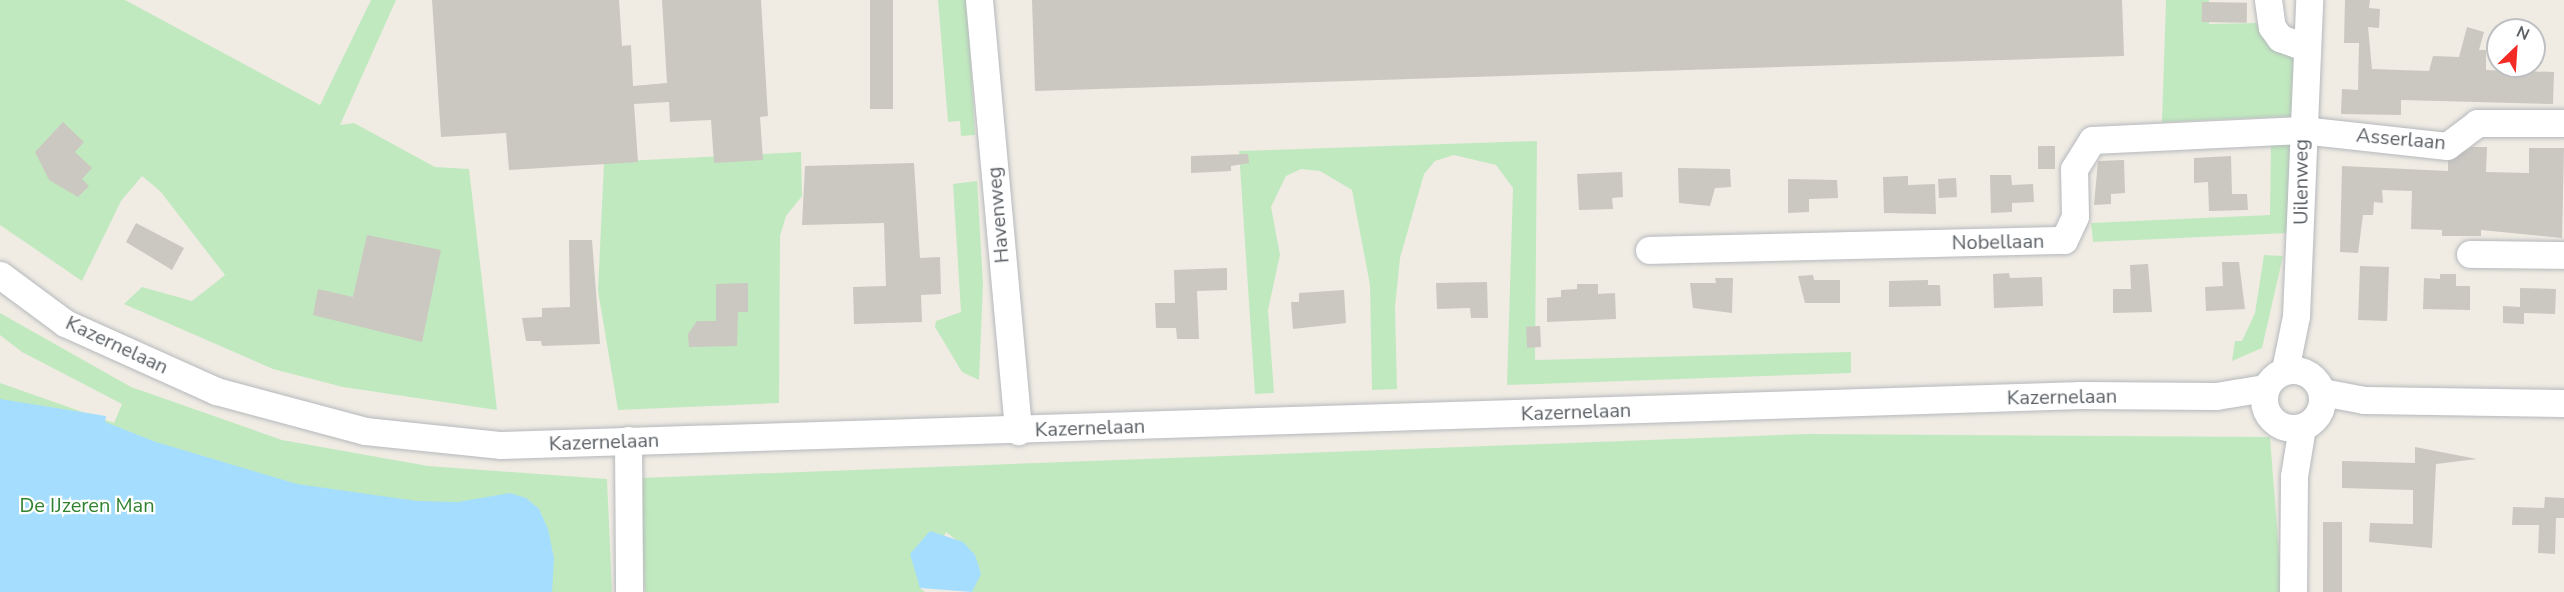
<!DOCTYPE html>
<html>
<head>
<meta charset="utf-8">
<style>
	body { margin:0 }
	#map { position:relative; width:2564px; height:592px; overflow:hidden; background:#f0ece4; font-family:"Nunito Sans",sans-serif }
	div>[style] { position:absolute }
	.green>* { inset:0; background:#c1e9bf }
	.water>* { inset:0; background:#a5ddff }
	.building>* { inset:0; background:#cbc7c1; transform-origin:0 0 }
	.roads { filter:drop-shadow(0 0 2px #b5b8bc) drop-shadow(0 0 2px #b5b8bc) }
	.minor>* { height:27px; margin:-13.5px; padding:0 13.5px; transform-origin:13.5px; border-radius:13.5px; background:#fff }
	.minor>.ring { margin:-13.5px; padding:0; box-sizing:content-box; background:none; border:27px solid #fff; border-radius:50% }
	span { translate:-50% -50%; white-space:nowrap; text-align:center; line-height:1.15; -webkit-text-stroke:4.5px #fff; paint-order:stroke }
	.street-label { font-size:20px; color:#5c6166 }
	.park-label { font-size:20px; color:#30822f }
	.north { position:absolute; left:2486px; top:18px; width:60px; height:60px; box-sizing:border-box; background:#fff; border:2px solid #bec0c2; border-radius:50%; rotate:25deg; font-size:16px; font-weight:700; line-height:24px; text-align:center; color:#5c6166 }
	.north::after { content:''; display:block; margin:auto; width:21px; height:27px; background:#f42a25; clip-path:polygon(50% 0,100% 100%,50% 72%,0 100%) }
</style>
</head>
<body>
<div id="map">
	<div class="green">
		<i style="clip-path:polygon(0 0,125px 0,320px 105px,371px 0,396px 0,340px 125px,354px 123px,435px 167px,469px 169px,497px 410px,343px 387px,273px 369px,124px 304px,142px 287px,192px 301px,225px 275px,160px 191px,142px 176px,121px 201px,82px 281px,0 225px)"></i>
		<i style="clip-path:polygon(938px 0,967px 0,975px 135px,961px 136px,960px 121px,948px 122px)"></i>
		<i style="clip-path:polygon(2166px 0,2209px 0,2209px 24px,2256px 23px,2296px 60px,2291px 116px,2162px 122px)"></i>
		<i style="clip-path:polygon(1537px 141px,1535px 360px,1851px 352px,1851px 373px,1507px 385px,1513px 188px,1496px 165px,1454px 155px,1435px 161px,1424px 174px,1400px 258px,1395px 307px,1397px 389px,1372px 390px,1370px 285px,1352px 190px,1320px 171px,1301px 169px,1286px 176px,1271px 207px,1280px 255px,1268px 310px,1274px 393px,1255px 394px,1239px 151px)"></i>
		<i style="clip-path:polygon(2298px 141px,2288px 233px,2093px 242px,2091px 223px,2270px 215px,2271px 142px)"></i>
		<i style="clip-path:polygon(801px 152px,802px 196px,786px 216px,780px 236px,779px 403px,618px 410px,598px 291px,604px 162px)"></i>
		<i style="clip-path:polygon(977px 181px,983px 283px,979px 380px,962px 372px,935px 327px,936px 321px,961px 312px,953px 184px)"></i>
		<i style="clip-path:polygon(2264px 255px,2283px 256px,2262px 348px,2232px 361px,2235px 341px,2242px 341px,2255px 313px)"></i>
		<i style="clip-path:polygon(0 313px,131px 387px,282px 440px,428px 466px,607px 479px,612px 592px,0 592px,0 383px,114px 423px,122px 404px,22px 352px,0 335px)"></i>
		<i style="clip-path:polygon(1807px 434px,2270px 437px,2282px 592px,972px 592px,975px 555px,946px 532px,920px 588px,925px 592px,645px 592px,640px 478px)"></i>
	</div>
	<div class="water">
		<i style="clip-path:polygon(0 399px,106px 416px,105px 422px,156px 442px,297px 484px,417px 501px,458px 502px,510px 493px,526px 498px,539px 509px,548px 529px,554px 558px,552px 592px,0 592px)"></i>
		<i style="clip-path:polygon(930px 531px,963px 542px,975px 555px,981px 574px,972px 592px,920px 588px,910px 554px)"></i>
	</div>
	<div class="building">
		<i style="clip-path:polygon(432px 0,619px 0,622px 46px,631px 45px,633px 86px,667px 83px,662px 0,761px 0,768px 116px,760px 117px,763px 160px,714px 163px,711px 120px,670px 122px,669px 102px,634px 104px,638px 162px,509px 170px,506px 133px,441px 137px)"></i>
		<i style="left:870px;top:0;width:23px;height:109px"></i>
		<i style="clip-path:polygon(1032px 0,2122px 0,2124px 56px,1035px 91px)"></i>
		<i style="clip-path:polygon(2345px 0,2370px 0,2369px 8px,2380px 9px,2379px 28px,2368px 27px,2372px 69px,2429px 71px,2433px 56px,2459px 57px,2467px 27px,2484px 32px,2479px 50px,2486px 50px,2486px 70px,2554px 72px,2553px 104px,2401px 100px,2401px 115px,2341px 114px,2342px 89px,2358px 90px,2359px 43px,2344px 43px)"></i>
		<i style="left:2202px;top:2px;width:45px;height:20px;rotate:1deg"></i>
		<i style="clip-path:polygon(63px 122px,84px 142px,75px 152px,92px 168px,82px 179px,89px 186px,78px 197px,49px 180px,35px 152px)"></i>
		<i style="left:2038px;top:146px;width:17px;height:23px"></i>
		<i style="clip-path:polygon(2472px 147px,2487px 147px,2486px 172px,2529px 173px,2529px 148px,2564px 148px,2562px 238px,2481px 230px,2481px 236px,2442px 236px,2442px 230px,2411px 229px,2412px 191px,2382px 190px,2383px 203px,2374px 202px,2373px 215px,2363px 215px,2358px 253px,2340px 252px,2342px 166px,2448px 171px,2448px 161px)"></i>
		<i style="clip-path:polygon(1248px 154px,1249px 163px,1231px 166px,1231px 171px,1191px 173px,1191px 156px)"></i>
		<i style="clip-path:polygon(2231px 156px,2232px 194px,2247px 194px,2248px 210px,2209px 211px,2208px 182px,2194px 183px,2194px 158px)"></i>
		<i style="clip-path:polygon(2124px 160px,2125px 193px,2111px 194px,2111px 204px,2094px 205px,2098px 161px)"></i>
		<i style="clip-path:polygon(914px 163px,920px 258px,940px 257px,941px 294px,921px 295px,922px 322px,854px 324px,853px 287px,886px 286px,884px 223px,802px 225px,805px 166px)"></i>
		<i style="clip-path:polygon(1678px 168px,1730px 169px,1731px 187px,1715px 188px,1710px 206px,1679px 203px)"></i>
		<i style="clip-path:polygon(1622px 172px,1623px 197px,1612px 198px,1613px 209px,1579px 210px,1577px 174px)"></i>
		<i style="clip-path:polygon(1990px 175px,2011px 175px,2012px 185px,2033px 184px,2034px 202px,2012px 203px,2012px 212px,1991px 213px)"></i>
		<i style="clip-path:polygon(1908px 176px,1908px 185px,1935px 184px,1936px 214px,1884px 213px,1883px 177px)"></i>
		<i style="left:1956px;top:178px;width:19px;height:18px;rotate:87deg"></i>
		<i style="clip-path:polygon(1788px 179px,1837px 180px,1838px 198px,1809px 199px,1809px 212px,1788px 213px)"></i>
		<i style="clip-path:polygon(136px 223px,184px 248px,172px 270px,126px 242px)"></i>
		<i style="clip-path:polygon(367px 235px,441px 250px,422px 342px,313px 315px,318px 289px,353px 297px)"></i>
		<i style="clip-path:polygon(569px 240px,592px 240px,600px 344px,542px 346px,541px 341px,526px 341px,522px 318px,542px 317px,542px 308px,570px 307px)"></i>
		<i style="clip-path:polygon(2222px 262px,2239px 262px,2245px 309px,2206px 311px,2205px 287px,2223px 286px)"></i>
		<i style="clip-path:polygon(2148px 264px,2152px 312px,2113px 313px,2113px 289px,2131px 289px,2130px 265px)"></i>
		<i style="left:2360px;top:266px;width:29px;height:54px;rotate:2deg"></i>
		<i style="clip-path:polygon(1227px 268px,1227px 290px,1197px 291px,1199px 339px,1177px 339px,1176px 328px,1156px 328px,1155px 303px,1175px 303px,1174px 270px)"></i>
		<i style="clip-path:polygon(2009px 273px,2010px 278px,2042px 277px,2043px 306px,1994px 308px,1993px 274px)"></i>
		<i style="clip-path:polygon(2440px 274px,2456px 274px,2456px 286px,2470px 286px,2470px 310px,2423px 309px,2424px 278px,2440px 279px)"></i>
		<i style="clip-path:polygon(1813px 275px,1814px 280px,1840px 280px,1840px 303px,1805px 303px,1798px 276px)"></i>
		<i style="clip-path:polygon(1715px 278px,1733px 278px,1732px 313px,1693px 308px,1690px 283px,1716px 283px)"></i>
		<i style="clip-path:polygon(1928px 280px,1928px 285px,1940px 285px,1941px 306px,1889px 307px,1889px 281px)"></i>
		<i style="clip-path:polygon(1487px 282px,1488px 318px,1471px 318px,1470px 308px,1437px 309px,1436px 283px)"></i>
		<i style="clip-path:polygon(748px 283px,748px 312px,738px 312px,737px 346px,689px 347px,688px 334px,697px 321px,716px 321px,716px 284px)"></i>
		<i style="clip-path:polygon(1577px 284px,1598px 284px,1598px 294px,1615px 293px,1616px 319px,1547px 322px,1547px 298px,1561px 297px,1561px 290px,1577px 289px)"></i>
		<i style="clip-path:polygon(2520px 288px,2556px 289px,2555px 314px,2524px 313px,2524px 324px,2503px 323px,2503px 306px,2520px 307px)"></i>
		<i style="clip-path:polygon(1344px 290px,1346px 323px,1293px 329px,1291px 302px,1299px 302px,1299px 293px)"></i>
		<i style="left:1540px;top:326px;width:21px;height:14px;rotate:87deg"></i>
		<i style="clip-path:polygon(2415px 447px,2477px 459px,2436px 464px,2432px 548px,2369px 542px,2370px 523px,2413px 524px,2413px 490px,2342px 488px,2342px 461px,2415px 463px)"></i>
		<i style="clip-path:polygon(2545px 497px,2564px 498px,2564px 518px,2556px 518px,2555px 554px,2538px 553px,2539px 525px,2512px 525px,2513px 507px,2544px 508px)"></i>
		<i style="left:2323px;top:522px;width:19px;height:70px"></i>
	</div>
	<div class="roads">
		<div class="minor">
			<i style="left:979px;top:0;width:433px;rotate:84.8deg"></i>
			<i style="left:2268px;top:0;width:27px;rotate:82deg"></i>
			<i style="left:2272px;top:27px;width:14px;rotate:54deg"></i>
			<i style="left:2280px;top:38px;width:27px;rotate:20deg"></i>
			<i style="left:1649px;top:250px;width:415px;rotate:-1.4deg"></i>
			<i style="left:2064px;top:240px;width:26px;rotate:-65deg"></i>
			<i style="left:2075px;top:216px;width:47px;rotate:-91.2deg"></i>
			<i style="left:2074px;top:169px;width:34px;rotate:-58deg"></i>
			<i style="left:2092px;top:140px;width:210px;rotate:-2.7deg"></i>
			<i style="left:2302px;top:130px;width:146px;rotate:6.3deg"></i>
			<i style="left:2447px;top:146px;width:38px;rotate:-37deg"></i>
			<i style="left:2477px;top:123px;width:87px"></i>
			<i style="left:2470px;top:254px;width:94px;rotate:0.6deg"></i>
			<i style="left:0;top:275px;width:81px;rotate:36.4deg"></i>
			<i style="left:65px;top:323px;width:166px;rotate:24.2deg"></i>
			<i style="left:216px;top:391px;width:154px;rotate:15deg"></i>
			<i style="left:365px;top:431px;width:137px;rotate:5.9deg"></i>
			<i style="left:501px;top:445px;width:1581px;rotate:-1.81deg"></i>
			<i style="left:2081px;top:395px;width:135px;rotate:0.4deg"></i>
			<i style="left:2216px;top:396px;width:50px;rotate:-9.3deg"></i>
			<i class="ring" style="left:2264px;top:370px;width:31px;height:31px"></i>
			<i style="left:2285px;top:370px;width:55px;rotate:-78.5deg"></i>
			<i style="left:2296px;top:316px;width:316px;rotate:-87.6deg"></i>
			<i style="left:2322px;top:392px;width:43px;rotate:10.8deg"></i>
			<i style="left:2364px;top:400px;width:200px;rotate:0.9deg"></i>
			<i style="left:628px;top:440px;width:152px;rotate:89.6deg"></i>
			<i style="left:2293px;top:592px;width:116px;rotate:-89.5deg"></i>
			<i style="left:2294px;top:476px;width:50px;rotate:-80.7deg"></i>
		</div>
	</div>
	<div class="street-label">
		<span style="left:2401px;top:139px;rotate:5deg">Asserlaan</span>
		<span style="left:2301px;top:182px;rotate:-90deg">Uilenweg</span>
		<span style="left:998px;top:215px;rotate:-95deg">Havenweg</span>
		<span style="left:1998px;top:242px;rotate:-1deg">Nobellaan</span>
		<span style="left:117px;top:345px;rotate:25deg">Kazernelaan</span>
		<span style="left:2062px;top:397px;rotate:-1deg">Kazernelaan</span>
		<span style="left:1576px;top:412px;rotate:-2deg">Kazernelaan</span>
		<span style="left:1090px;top:428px;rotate:-2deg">Kazernelaan</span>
		<span style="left:604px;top:442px;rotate:-2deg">Kazernelaan</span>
	</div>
	<div class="park-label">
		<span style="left:87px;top:505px">De IJzeren Man</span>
	</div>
	<div class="north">N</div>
</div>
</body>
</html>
